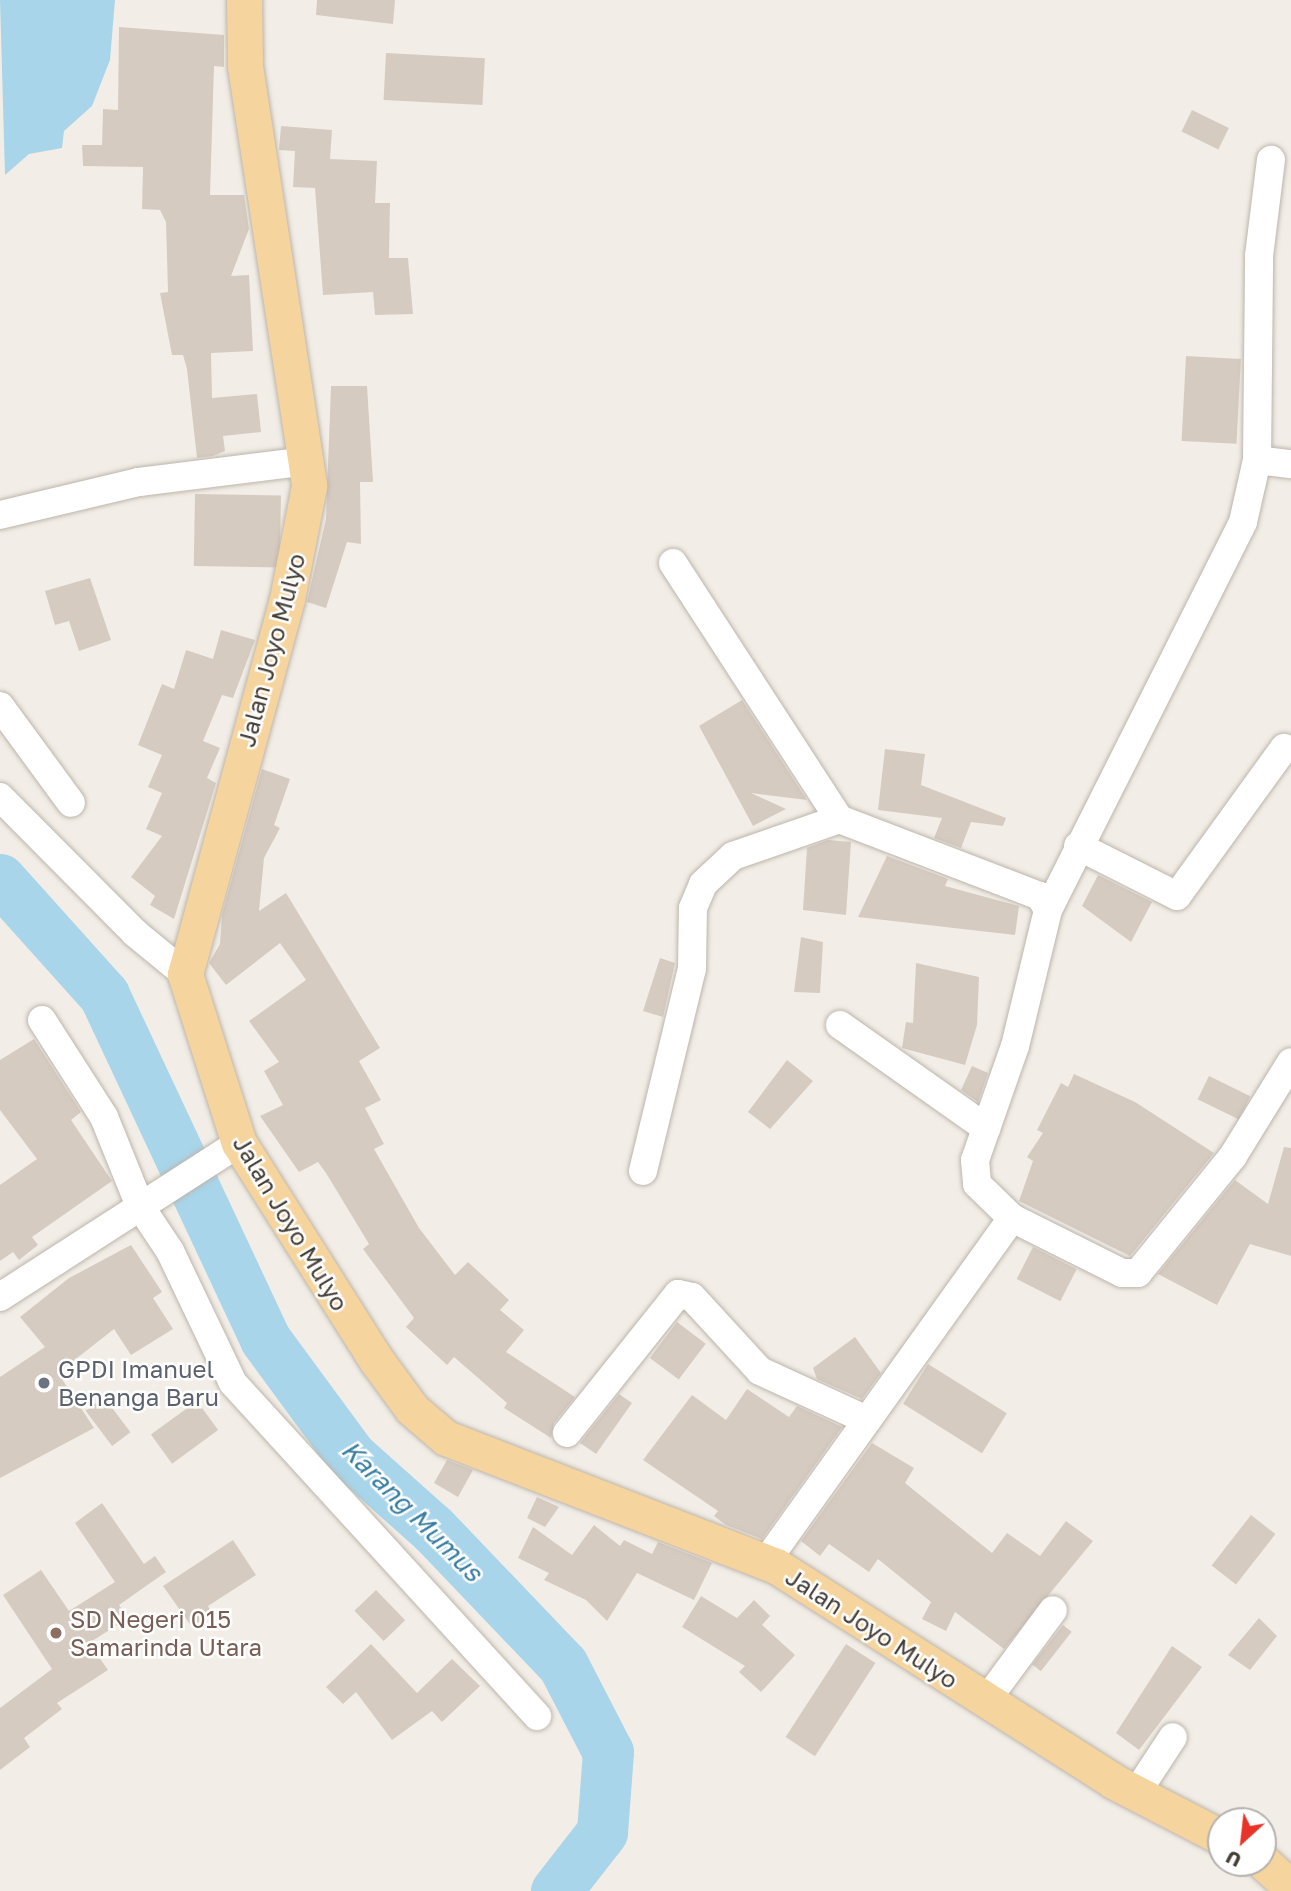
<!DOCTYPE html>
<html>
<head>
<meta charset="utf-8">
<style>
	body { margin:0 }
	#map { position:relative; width:1291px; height:1891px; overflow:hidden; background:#f2eee7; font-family:"Golos Text",sans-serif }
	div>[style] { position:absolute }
	.water>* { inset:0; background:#a8d5ea }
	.river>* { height:51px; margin:-25.5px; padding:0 25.5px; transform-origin:25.5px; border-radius:25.5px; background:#a8d5ea }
	.building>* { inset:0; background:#d6cbc1; transform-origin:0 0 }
	.roads { filter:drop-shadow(0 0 2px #bdb5ab) drop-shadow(0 0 2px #bdb5ab) }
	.minor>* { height:28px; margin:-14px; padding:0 14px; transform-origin:14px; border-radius:14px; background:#fff }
	.major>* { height:35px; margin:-17.5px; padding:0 17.5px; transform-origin:17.5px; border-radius:17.5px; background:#f6d49d }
	.dots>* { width:19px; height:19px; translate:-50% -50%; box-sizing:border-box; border:4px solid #fff; border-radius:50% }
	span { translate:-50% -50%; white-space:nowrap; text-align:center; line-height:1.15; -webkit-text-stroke:5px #fff; paint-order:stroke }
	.street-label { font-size:24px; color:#453e37 }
	.worship-label { font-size:24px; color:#5b616d }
	.left { translate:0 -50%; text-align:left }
	.education-label { font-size:24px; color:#785e54 }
	.water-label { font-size:26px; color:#377da0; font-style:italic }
	.north { position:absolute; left:1207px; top:1807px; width:70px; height:70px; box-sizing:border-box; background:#fff; border:2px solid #b5b2af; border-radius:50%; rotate:207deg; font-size:19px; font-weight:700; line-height:28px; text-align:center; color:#453e37 }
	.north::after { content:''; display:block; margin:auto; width:24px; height:32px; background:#e83428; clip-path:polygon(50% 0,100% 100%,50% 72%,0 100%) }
</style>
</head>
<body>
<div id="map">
	<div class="water">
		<i style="clip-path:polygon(0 0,115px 0,110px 60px,92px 106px,64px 131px,62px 148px,29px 154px,5px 175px)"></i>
	</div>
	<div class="river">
		<i style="left:0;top:879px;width:156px;rotate:48.1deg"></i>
		<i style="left:104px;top:995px;width:380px;rotate:64.9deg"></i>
		<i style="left:265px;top:1339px;width:145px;rotate:53.7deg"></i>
		<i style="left:351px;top:1456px;width:110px;rotate:41.7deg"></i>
		<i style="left:433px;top:1529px;width:188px;rotate:46.3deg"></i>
		<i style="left:563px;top:1665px;width:98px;rotate:62.7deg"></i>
		<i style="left:608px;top:1752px;width:80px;rotate:94.3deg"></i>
		<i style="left:602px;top:1832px;width:75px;rotate:127.9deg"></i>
	</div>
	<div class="building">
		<i style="clip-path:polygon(317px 0,395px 0,393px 24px,316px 15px)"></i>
		<i style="clip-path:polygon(119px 27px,224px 35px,224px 67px,214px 66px,210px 195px,244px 195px,249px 229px,231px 276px,249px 275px,253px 351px,211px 353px,212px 398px,257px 394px,261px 432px,223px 436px,225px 451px,213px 456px,197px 458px,187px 369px,183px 355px,172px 355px,160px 293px,168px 292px,166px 222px,160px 210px,142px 209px,143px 167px,83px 166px,82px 145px,102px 145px,103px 109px,118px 110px)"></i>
		<i style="left:386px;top:53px;width:99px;height:47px;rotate:3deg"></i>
		<i style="left:1192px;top:110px;width:41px;height:24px;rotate:26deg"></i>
		<i style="clip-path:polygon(281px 126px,332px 130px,330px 159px,377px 161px,375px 203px,390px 203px,389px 258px,408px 258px,413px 314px,375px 315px,373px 292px,323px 295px,315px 188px,293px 187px,295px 151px,279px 150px)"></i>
		<i style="left:1186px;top:356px;width:55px;height:85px;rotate:3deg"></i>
		<i style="clip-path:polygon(331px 386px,367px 386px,373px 482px,360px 482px,361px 544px,347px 542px,326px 608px,307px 602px,326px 519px)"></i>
		<i style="left:195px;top:494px;width:86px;height:72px;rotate:1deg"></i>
		<i style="clip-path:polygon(90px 578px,111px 640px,79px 651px,69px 621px,55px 625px,45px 591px)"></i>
		<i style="clip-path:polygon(221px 630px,255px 640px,233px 698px,222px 695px,203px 741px,220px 748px,207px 778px,216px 783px,174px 919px,150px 905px,155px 896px,131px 877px,162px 836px,146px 829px,162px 793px,148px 787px,162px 755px,138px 745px,162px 684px,174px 689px,186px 650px,213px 659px)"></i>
		<i style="clip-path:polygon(742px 700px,807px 800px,751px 793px,786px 809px,753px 826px,699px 726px)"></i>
		<i style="clip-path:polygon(885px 749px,925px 754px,921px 785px,1006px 818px,1003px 826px,971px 822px,961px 848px,934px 838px,942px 818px,878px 810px)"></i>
		<i style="clip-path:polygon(262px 769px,290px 779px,274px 825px,280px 828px,264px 858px,259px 911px,286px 893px,380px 1048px,359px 1061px,381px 1100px,365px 1108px,384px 1144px,374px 1149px,419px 1228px,455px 1275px,468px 1262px,509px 1300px,500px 1310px,524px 1330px,506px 1352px,575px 1397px,554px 1423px,551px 1438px,504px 1408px,507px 1403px,454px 1357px,447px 1365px,406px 1327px,414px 1318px,363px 1249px,369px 1244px,326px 1173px,318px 1162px,299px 1172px,260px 1116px,283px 1105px,264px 1071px,279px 1062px,249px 1021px,306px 980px,280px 943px,226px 985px,209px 963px,220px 944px,222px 915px)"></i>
		<i style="clip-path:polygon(828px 840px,851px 842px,846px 915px,803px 910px,807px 848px)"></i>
		<i style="clip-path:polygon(887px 856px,948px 879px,945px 886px,1019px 906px,1015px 935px,858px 917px)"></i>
		<i style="clip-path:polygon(1098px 875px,1152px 902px,1131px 942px,1082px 906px)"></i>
		<i style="clip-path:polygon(801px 937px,823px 942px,820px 993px,794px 992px)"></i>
		<i style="clip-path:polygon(660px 958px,675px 963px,663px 1017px,643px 1011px)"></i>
		<i style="clip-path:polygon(916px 963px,979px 977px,977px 1025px,965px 1065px,902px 1048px,906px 1022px,913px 1023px)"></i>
		<i style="clip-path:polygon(34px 1039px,81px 1112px,71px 1120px,112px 1181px,32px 1237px,38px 1245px,19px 1260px,13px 1252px,0 1261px,0 1185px,37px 1159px,0 1110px,0 1060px)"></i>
		<i style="clip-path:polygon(787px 1060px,813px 1081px,770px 1129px,748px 1112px)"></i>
		<i style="clip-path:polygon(972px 1066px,988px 1073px,978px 1102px,961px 1090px)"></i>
		<i style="clip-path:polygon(1074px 1074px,1135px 1102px,1214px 1153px,1130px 1256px,1019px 1201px,1033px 1161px,1027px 1157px,1043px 1133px,1037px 1130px,1061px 1083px,1068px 1087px)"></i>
		<i style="left:1209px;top:1076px;width:46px;height:26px;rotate:26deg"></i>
		<i style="clip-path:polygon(1284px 1147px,1291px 1148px,1291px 1256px,1250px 1244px,1217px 1305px,1158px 1274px,1235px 1180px,1268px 1204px)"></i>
		<i style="clip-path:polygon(131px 1245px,162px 1292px,153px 1298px,173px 1329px,131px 1355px,114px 1329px,58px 1373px,94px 1428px,0 1478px,0 1377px,45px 1347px,20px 1317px,69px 1278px)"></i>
		<i style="left:1033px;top:1247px;width:49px;height:36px;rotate:27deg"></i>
		<i style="left:677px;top:1322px;width:36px;height:45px;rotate:37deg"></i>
		<i style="clip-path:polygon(855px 1337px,881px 1373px,862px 1399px,817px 1379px,813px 1368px)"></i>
		<i style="left:928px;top:1364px;width:93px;height:47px;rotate:32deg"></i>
		<i style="clip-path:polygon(747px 1389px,789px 1417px,797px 1406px,842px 1427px,762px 1539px,726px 1525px,714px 1516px,718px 1511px,643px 1460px,692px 1395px,726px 1420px)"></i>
		<i style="clip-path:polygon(619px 1394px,632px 1403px,596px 1454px,580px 1443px)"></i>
		<i style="left:104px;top:1397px;width:44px;height:23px;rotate:53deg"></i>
		<i style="left:197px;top:1401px;width:36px;height:57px;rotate:54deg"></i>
		<i style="clip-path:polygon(872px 1443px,914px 1468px,905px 1483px,992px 1553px,1007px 1533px,1040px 1556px,1066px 1521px,1093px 1541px,1004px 1649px,955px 1612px,946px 1631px,922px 1619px,931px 1602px,878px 1559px,869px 1572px,829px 1544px,820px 1556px,801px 1541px)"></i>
		<i style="clip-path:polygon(447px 1460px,473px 1470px,458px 1497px,434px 1483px)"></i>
		<i style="clip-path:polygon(537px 1497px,559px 1507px,545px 1527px,527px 1518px)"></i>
		<i style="clip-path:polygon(102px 1503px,144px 1564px,155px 1556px,166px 1572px,119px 1605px,128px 1618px,89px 1643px,108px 1670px,57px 1703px,62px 1709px,24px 1738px,30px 1747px,0 1770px,0 1708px,52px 1669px,3px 1595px,41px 1570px,69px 1611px,115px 1582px,75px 1523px)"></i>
		<i style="left:1251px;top:1515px;width:31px;height:64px;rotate:38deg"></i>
		<i style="clip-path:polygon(594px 1525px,620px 1546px,624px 1540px,652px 1554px,658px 1542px,712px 1563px,694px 1600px,637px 1573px,607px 1621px,586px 1600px,544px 1580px,549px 1573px,518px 1558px,533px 1527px,572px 1555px)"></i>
		<i style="clip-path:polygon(233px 1540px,256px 1575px,208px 1606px,212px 1613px,192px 1627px,163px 1586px)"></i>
		<i style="left:376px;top:1590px;width:42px;height:30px;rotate:46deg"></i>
		<i style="clip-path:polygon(701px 1596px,737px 1618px,754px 1600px,770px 1616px,762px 1625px,795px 1655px,761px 1692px,739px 1672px,745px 1666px,682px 1627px)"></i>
		<i style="clip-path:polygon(1259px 1618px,1277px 1636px,1250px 1670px,1228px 1655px)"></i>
		<i style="left:1063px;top:1625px;width:11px;height:50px;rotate:38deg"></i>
		<i style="clip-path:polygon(371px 1644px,417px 1693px,452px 1659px,480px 1686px,442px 1722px,432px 1711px,392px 1740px,356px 1692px,343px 1704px,326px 1687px)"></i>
		<i style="left:846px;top:1644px;width:35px;height:111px;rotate:33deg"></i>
		<i style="clip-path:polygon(1172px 1646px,1202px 1667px,1139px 1750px,1116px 1733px)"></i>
	</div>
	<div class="roads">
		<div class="minor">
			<i style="left:1257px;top:460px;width:34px;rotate:7deg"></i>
			<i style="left:0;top:515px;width:143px;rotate:-13.4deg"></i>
			<i style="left:139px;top:482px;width:170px;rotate:-7.1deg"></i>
			<i style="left:673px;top:563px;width:305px;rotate:57deg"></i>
			<i style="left:0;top:706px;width:120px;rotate:53.8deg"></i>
			<i style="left:0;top:797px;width:192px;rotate:45.2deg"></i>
			<i style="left:135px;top:933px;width:65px;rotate:39.4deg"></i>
			<i style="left:1078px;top:846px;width:111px;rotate:26.8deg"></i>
			<i style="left:1177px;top:896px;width:183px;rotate:-54.1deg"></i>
			<i style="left:1048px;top:910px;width:434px;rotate:-63.3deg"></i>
			<i style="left:1243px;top:522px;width:64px;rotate:-77.3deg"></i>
			<i style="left:1257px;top:460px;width:204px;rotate:-89.4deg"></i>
			<i style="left:1259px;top:256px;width:97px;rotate:-82.9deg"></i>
			<i style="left:42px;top:1020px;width:115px;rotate:57.4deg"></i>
			<i style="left:104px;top:1117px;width:96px;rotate:68deg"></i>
			<i style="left:140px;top:1206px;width:54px;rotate:56.3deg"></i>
			<i style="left:170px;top:1251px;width:146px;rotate:64.5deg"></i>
			<i style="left:233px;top:1383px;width:451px;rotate:47.6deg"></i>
			<i style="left:840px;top:1025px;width:179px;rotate:35.2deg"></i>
			<i style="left:643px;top:1171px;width:208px;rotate:-76.4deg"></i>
			<i style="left:692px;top:969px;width:61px;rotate:-89.1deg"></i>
			<i style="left:693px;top:908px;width:26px;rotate:-67deg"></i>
			<i style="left:703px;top:884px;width:41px;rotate:-43deg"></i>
			<i style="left:733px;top:856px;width:112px;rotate:-19.2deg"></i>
			<i style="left:839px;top:819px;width:215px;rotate:21deg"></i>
			<i style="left:1040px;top:896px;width:16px;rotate:60deg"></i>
			<i style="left:1048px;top:910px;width:140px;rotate:103.6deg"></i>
			<i style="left:1015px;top:1046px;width:121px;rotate:109.3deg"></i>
			<i style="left:975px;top:1160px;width:24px;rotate:85deg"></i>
			<i style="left:977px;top:1184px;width:49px;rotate:44.2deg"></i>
			<i style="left:1012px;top:1218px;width:424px;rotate:125.6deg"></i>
			<i style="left:1012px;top:1218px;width:123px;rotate:26.6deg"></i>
			<i style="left:1122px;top:1273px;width:16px"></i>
			<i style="left:1138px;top:1273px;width:151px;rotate:-50.9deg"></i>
			<i style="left:1233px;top:1156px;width:110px;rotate:-58.3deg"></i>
			<i style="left:0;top:1297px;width:284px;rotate:-32.8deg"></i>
			<i style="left:567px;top:1433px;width:178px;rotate:-51.4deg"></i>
			<i style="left:678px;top:1294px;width:14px;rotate:12deg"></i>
			<i style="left:692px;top:1297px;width:100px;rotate:47.4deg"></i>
			<i style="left:760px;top:1371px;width:118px;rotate:24.6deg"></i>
			<i style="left:985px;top:1702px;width:114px;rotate:-53.5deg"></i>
			<i style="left:1135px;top:1795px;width:69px;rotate:-56.8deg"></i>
		</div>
		<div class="major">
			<i style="left:244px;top:0;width:66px;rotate:89.1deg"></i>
			<i style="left:245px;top:66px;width:425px;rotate:81.3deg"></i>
			<i style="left:309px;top:486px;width:115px;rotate:101deg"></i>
			<i style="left:287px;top:599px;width:389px;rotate:105.2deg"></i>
			<i style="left:185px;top:974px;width:177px;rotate:72.3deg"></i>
			<i style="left:239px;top:1143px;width:258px;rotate:57.7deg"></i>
			<i style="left:377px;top:1361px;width:59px;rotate:53.9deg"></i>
			<i style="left:412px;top:1409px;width:45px;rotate:40.5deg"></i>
			<i style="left:446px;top:1438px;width:354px;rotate:21.2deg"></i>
			<i style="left:776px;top:1566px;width:400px;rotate:32.5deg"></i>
			<i style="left:1113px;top:1781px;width:122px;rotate:27.4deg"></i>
			<i style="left:1263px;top:1862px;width:38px;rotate:42deg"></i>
		</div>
	</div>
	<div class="dots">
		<i style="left:44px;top:1383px;background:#6b7280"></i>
		<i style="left:56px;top:1633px;background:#8d6e63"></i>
	</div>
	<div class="street-label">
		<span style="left:271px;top:650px;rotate:-75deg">Jalan Joyo Mulyo</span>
		<span style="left:291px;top:1223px;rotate:59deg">Jalan Joyo Mulyo</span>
		<span style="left:872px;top:1628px;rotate:33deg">Jalan Joyo Mulyo</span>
	</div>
	<div class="worship-label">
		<span class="left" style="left:58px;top:1383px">GPDI Imanuel<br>Benanga Baru</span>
	</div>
	<div class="education-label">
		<span class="left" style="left:70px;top:1633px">SD Negeri 015<br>Samarinda Utara</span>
	</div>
	<div class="water-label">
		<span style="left:412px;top:1511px;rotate:45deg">Karang Mumus</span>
	</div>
	<div class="north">U</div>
</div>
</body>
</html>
